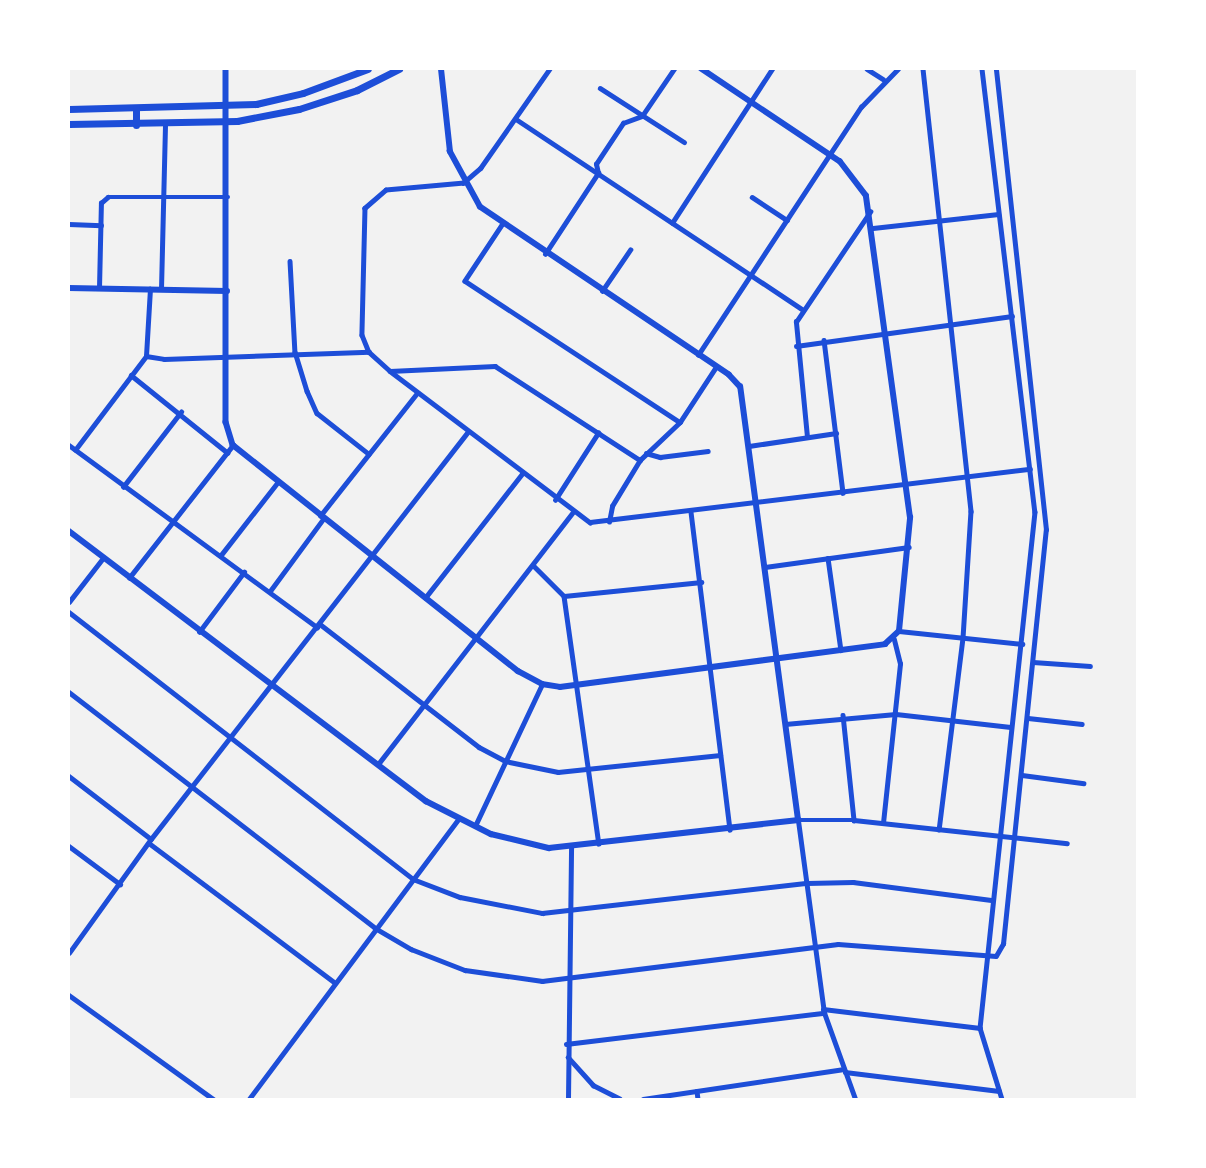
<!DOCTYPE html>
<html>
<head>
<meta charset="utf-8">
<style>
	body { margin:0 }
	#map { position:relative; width:1206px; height:1168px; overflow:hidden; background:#f2f2f2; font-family:"IBM Plex Sans",sans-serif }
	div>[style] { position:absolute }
	.minor>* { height:4.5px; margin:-2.25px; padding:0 2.25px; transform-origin:2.25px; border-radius:2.25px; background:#1d4ed8 }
	.tertiary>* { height:5.5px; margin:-2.75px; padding:0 2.75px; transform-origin:2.75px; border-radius:2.75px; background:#1d4ed8 }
	.primary>* { height:7px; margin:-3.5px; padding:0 3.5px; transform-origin:3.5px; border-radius:3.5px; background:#1d4ed8 }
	span { translate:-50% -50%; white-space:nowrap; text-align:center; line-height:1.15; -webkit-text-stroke:4.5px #fff; paint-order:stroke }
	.frame { position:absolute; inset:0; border:70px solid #fff; pointer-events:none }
</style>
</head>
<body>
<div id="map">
	<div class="minor">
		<i style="left:550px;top:69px;width:121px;rotate:124.9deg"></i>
		<i style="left:481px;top:168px;width:23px;rotate:139deg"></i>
		<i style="left:464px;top:183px;width:78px;rotate:174.9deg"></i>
		<i style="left:386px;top:190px;width:28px;rotate:139deg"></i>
		<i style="left:365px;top:208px;width:127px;rotate:91.4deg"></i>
		<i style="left:362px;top:335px;width:18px;rotate:68deg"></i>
		<i style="left:369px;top:352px;width:28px;rotate:42deg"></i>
		<i style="left:390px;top:371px;width:251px;rotate:37.1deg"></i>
		<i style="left:590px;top:522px;width:443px;rotate:-6.9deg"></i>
		<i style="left:867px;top:69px;width:19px;rotate:32deg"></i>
		<i style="left:923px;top:69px;width:445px;rotate:83.8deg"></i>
		<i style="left:971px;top:511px;width:127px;rotate:93.6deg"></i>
		<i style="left:963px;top:638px;width:193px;rotate:97.1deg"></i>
		<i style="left:982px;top:69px;width:446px;rotate:83.2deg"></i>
		<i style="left:1035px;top:512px;width:519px;rotate:96.08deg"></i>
		<i style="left:980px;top:1028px;width:74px;rotate:72.8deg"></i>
		<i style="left:600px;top:88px;width:100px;rotate:32.7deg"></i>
		<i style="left:516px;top:119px;width:343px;rotate:33.6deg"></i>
		<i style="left:752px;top:197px;width:42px;rotate:33.3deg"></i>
		<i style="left:672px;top:223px;width:184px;rotate:-57deg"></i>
		<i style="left:69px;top:224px;width:32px;rotate:2deg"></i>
		<i style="left:502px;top:225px;width:67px;rotate:123.5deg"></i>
		<i style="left:465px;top:281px;width:257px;rotate:33.3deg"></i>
		<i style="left:873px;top:228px;width:126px;rotate:-6.4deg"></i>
		<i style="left:545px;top:254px;width:97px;rotate:-56.8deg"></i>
		<i style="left:598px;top:173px;width:9px;rotate:-103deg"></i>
		<i style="left:596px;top:164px;width:49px;rotate:-56.6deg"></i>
		<i style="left:623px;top:123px;width:20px;rotate:-20deg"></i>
		<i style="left:642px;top:116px;width:57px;rotate:-55.8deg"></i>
		<i style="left:290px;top:261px;width:91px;rotate:86.9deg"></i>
		<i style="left:295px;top:352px;width:41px;rotate:72.9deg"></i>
		<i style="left:307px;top:391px;width:24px;rotate:66deg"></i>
		<i style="left:317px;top:413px;width:66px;rotate:38.3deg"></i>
		<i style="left:99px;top:288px;width:85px;rotate:-88.7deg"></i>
		<i style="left:101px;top:203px;width:9px;rotate:-41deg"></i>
		<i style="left:108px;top:197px;width:120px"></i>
		<i style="left:161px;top:289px;width:164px;rotate:-88.6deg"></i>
		<i style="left:602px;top:291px;width:50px;rotate:-55.7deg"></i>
		<i style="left:824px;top:340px;width:154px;rotate:82.9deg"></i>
		<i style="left:796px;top:346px;width:218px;rotate:-7.9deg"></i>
		<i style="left:698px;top:355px;width:297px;rotate:-56.7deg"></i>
		<i style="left:861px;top:107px;width:53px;rotate:-45.8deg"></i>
		<i style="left:146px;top:356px;width:18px;rotate:9deg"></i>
		<i style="left:164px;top:359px;width:205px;rotate:-2deg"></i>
		<i style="left:390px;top:371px;width:105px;rotate:-2.7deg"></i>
		<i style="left:495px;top:366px;width:173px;rotate:33deg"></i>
		<i style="left:131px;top:375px;width:124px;rotate:38.8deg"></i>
		<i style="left:807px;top:437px;width:116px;rotate:-95.5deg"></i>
		<i style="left:796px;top:322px;width:133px;rotate:-56.1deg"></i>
		<i style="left:69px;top:445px;width:308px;rotate:36.3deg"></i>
		<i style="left:749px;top:446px;width:88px;rotate:-8.5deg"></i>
		<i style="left:75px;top:450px;width:118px;rotate:-52.9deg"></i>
		<i style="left:146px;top:356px;width:67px;rotate:-86.6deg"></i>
		<i style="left:646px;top:453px;width:15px;rotate:16deg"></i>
		<i style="left:660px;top:457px;width:48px;rotate:-7.1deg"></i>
		<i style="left:123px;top:487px;width:95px;rotate:-52.3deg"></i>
		<i style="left:555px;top:500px;width:80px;rotate:-57.3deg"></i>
		<i style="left:691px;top:512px;width:320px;rotate:83deg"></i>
		<i style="left:320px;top:516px;width:157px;rotate:-51.7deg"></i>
		<i style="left:609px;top:522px;width:16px;rotate:-79deg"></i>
		<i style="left:612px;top:506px;width:54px;rotate:-58.7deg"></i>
		<i style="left:640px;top:460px;width:55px;rotate:-43.5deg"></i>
		<i style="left:680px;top:422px;width:66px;rotate:-56.8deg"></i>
		<i style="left:221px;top:555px;width:91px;rotate:-52.1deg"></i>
		<i style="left:828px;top:558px;width:93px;rotate:82deg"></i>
		<i style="left:534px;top:566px;width:42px;rotate:45deg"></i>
		<i style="left:564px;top:596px;width:138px;rotate:-5.8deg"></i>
		<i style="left:765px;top:567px;width:145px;rotate:-7.9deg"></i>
		<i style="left:129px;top:578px;width:169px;rotate:-52deg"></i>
		<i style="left:270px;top:591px;width:89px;rotate:-53.6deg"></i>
		<i style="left:564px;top:596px;width:250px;rotate:82deg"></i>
		<i style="left:425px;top:598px;width:157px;rotate:-52deg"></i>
		<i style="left:69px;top:602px;width:56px;rotate:-52.3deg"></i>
		<i style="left:69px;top:612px;width:435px;rotate:37.8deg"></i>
		<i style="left:413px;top:879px;width:50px;rotate:21deg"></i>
		<i style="left:460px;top:897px;width:84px;rotate:11deg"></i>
		<i style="left:542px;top:913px;width:267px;rotate:-6.5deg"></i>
		<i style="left:807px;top:883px;width:46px;rotate:-1.2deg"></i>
		<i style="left:853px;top:882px;width:139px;rotate:7.4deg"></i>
		<i style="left:320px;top:624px;width:201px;rotate:37.7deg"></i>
		<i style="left:479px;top:747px;width:30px;rotate:28deg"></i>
		<i style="left:505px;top:761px;width:54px;rotate:11.7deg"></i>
		<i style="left:558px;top:772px;width:163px;rotate:-6deg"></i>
		<i style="left:899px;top:631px;width:124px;rotate:6deg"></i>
		<i style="left:199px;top:632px;width:75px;rotate:-53.1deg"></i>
		<i style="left:1033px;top:662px;width:57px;rotate:4deg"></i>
		<i style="left:69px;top:692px;width:386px;rotate:37.6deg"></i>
		<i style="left:375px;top:928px;width:42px;rotate:30.3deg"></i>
		<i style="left:411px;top:949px;width:58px;rotate:21.3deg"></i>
		<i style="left:465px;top:970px;width:78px;rotate:8.1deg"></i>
		<i style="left:542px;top:981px;width:298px;rotate:-7.1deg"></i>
		<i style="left:838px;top:944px;width:158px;rotate:4.3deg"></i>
		<i style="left:996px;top:956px;width:14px;rotate:-60deg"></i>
		<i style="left:1003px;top:944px;width:416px;rotate:-84.1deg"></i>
		<i style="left:1046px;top:530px;width:464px;rotate:-96.2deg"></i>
		<i style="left:843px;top:715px;width:106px;rotate:84deg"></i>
		<i style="left:1028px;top:718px;width:54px;rotate:6.3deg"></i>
		<i style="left:785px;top:724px;width:111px;rotate:-5.1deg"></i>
		<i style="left:896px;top:714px;width:115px;rotate:6.5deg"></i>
		<i style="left:379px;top:763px;width:316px;rotate:-52.3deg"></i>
		<i style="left:1022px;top:775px;width:62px;rotate:7.5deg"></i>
		<i style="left:69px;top:776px;width:103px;rotate:37.5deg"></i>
		<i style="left:883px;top:823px;width:160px;rotate:-83.9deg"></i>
		<i style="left:900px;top:664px;width:25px;rotate:-104deg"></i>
		<i style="left:475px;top:826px;width:157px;rotate:-64.7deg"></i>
		<i style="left:149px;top:843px;width:231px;rotate:36.9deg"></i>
		<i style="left:69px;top:846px;width:64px;rotate:36.7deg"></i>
		<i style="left:69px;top:953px;width:140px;rotate:-54.3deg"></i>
		<i style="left:151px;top:839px;width:514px;rotate:-52.11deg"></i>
		<i style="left:69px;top:995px;width:178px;rotate:35.8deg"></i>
		<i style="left:823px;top:1009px;width:158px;rotate:6.9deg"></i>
		<i style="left:566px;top:1044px;width:260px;rotate:-6.9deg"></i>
		<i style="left:568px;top:1057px;width:38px;rotate:48deg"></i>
		<i style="left:593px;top:1085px;width:30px;rotate:27deg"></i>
		<i style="left:845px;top:1072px;width:155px;rotate:7deg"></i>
		<i style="left:697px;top:1091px;width:8px;rotate:83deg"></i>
		<i style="left:249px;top:1099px;width:349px;rotate:-53.2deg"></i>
		<i style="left:568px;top:1099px;width:252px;rotate:-89.3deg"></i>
		<i style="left:643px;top:1099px;width:203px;rotate:-8.5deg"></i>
		<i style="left:855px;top:1099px;width:91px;rotate:-109.8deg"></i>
		<i style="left:824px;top:1013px;width:195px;rotate:-97.7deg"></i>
		<i style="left:798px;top:820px;width:56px"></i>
		<i style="left:854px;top:820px;width:214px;rotate:6.2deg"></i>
	</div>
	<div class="tertiary">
		<i style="left:226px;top:69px;width:353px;rotate:90deg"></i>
		<i style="left:226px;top:422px;width:24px;rotate:73deg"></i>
		<i style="left:233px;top:445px;width:364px;rotate:38.4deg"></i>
		<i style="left:518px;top:671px;width:27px;rotate:28deg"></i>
		<i style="left:542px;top:684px;width:18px;rotate:9deg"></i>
		<i style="left:560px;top:687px;width:328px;rotate:-7.5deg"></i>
		<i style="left:885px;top:644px;width:19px;rotate:-43deg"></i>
		<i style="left:899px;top:631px;width:114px;rotate:-84.4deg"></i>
		<i style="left:910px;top:518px;width:325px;rotate:-97.8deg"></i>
		<i style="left:866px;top:196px;width:43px;rotate:-127.4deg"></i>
		<i style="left:840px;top:162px;width:167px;rotate:-146.2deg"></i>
		<i style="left:69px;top:288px;width:158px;rotate:1.1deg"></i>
		<i style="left:69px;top:531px;width:448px;rotate:37.1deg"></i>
		<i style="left:426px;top:801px;width:73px;rotate:26.9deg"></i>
		<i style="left:491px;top:834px;width:60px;rotate:13.6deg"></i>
		<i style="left:549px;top:848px;width:251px;rotate:-6.4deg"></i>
		<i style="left:798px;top:820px;width:437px;rotate:-97.6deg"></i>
		<i style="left:740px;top:387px;width:16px;rotate:-133deg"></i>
		<i style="left:729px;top:375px;width:300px;rotate:-146deg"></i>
		<i style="left:480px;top:207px;width:63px;rotate:-118.6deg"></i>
		<i style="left:450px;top:152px;width:83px;rotate:-96.2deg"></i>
	</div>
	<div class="primary">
		<i style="left:69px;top:109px;width:187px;rotate:-1.5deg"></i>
		<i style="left:256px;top:104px;width:48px;rotate:-13.2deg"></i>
		<i style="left:303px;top:93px;width:69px;rotate:-20.3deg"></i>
		<i style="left:69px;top:124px;width:168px;rotate:-1deg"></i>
		<i style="left:237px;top:121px;width:63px;rotate:-11deg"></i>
		<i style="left:299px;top:109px;width:61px;rotate:-18.1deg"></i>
		<i style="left:357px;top:90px;width:47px;rotate:-26.6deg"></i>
		<i style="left:136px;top:125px;width:17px;rotate:-90deg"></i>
	</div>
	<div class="frame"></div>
</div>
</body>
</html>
